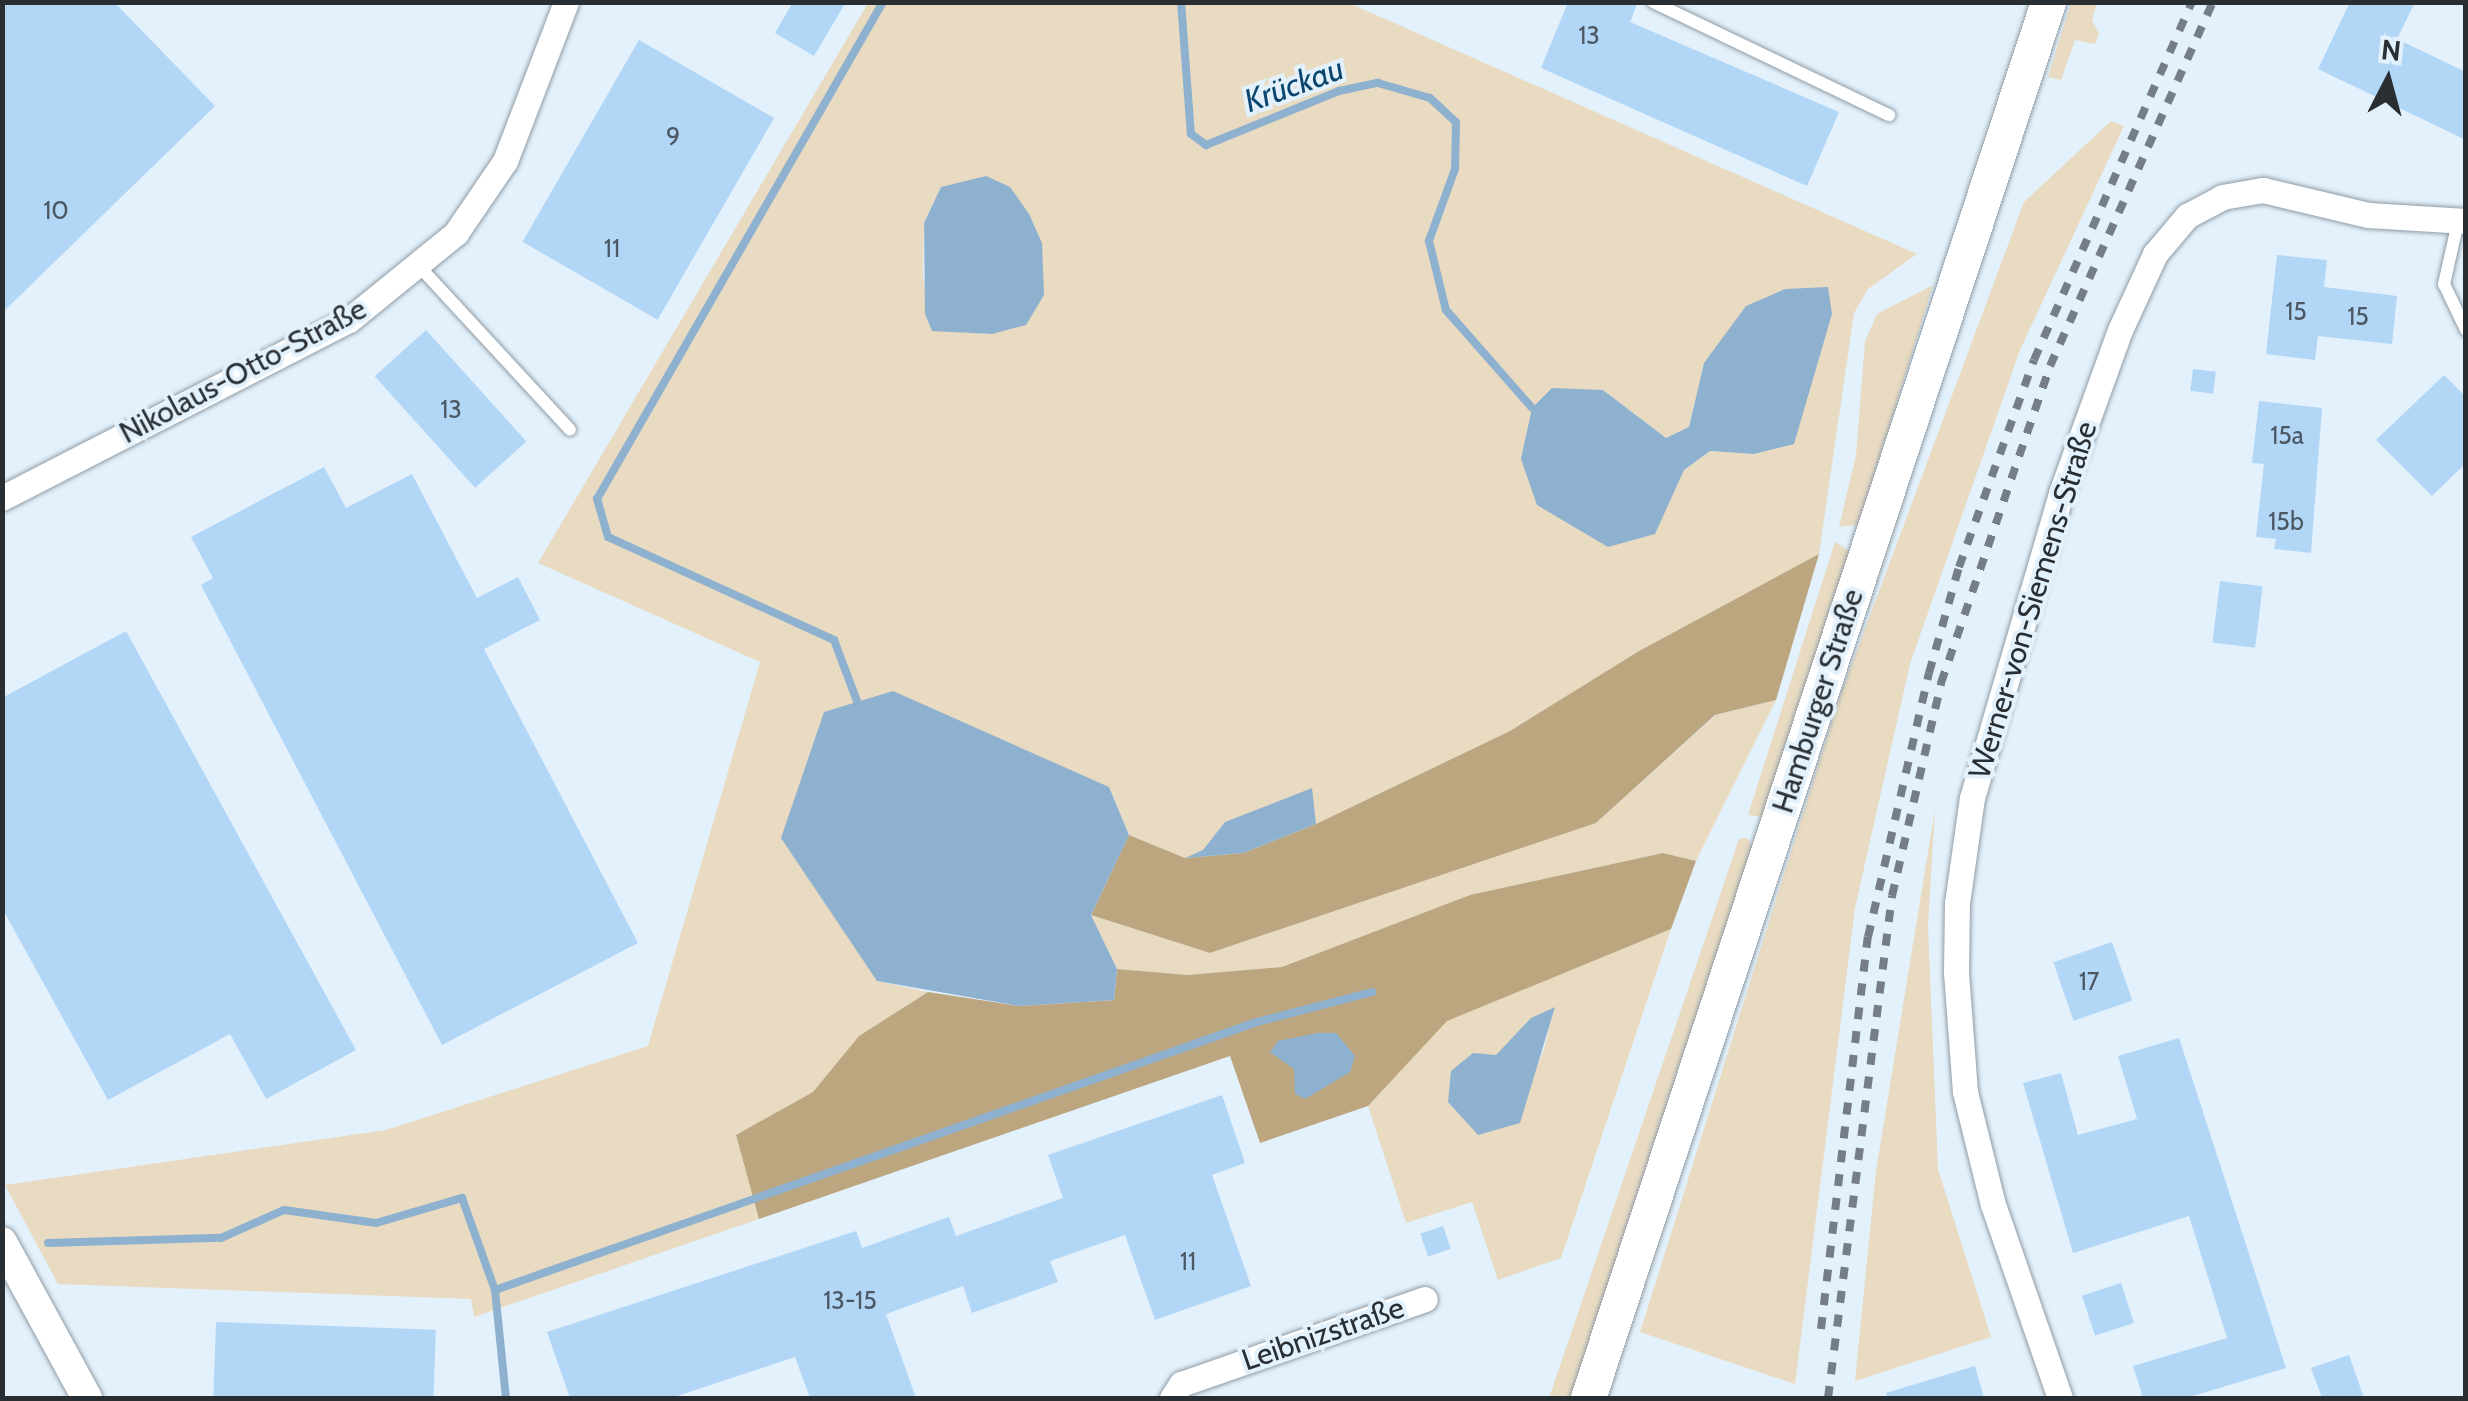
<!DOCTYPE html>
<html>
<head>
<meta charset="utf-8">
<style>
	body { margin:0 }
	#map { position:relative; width:2468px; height:1401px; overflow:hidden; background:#e3f1fc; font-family:Cabin,sans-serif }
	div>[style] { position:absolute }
	.green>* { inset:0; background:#e8dbc2 }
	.forest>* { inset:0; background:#bba680 }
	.water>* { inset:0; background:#8eb1cf }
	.stream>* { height:8px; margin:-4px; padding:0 4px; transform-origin:4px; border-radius:4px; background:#8eb1cf }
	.building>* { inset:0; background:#b2d6f5; transform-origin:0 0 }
	.roads { filter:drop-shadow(0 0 2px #8f9ca6) drop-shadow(0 0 2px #8f9ca6) }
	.service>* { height:12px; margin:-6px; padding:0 6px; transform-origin:6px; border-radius:6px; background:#fff }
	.minor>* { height:25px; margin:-12.5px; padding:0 12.5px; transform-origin:12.5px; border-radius:12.5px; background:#fff }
	.tertiary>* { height:30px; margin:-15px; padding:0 15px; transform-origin:15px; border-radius:15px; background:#fff }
	.secondary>* { height:35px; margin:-17.5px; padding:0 17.5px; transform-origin:17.5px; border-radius:17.5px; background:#fff }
	.rail>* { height:8px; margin-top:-4px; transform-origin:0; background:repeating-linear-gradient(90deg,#757e86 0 12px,transparent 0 24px) }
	span { translate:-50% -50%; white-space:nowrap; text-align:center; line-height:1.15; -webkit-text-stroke:8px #e3f1fc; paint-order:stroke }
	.number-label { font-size:25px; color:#4b5864 }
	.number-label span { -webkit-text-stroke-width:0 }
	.street-label { font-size:30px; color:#292e33 }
	.water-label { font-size:32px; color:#0a466d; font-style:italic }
	.frame { position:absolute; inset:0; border:5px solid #292e33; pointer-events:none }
	.north { position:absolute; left:2338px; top:30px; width:100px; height:100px; -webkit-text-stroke:8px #e3f1fc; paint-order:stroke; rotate:6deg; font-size:28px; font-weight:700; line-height:40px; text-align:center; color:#292e33 }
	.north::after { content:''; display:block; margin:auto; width:35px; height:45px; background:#292e33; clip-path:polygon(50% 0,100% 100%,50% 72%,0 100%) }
</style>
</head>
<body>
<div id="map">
	<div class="green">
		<i style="clip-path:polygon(evenodd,868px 3px,1349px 3px,1917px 254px,1868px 289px,1854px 313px,1819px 554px,1639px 651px,1510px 731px,1316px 824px,1185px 858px,1129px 835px,1113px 796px,877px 981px,928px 992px,859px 1036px,814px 1092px,736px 1135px,759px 1219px,474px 1317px,471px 1299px,58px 1284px,5px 1185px,386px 1130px,648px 1046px,760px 662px,538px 563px,868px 3px,941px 187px,992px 334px,932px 330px,923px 276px,924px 223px,941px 187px,868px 3px,1704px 363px,1754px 454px,1710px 451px,1684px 470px,1654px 534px,1603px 390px,1666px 438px,1689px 427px,1704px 363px)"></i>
		<i style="clip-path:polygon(2071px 3px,2097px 3px,2092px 20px,2099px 34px,2095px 44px,2075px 40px,2061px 80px,2048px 77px)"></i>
		<i style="clip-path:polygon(2111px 121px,2124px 126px,2020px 350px,1910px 664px,1855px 908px,1795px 1384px,1640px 1332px,1840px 696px,2024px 202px)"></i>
		<i style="clip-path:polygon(1933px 285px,1859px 525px,1839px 527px,1856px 455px,1865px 341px,1877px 314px)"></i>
		<i style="clip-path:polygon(1835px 542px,1850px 551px,1763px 817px,1748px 815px)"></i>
		<i style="clip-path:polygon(1776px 700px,1696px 861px,1663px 853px,1470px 895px,1282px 967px,1188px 975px,1117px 969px,1091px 915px,1210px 953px,1596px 823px,1716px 715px)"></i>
		<i style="clip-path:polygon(1935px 809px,1928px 926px,1938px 1169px,1991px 1337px,1855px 1381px,1876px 1171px)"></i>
		<i style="clip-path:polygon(1747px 838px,1753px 848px,1571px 1398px,1549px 1398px,1739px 839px)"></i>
		<i style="clip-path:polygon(evenodd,1671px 929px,1561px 1258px,1498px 1280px,1472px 1202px,1406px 1223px,1368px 1106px,1446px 1021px,1671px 929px,1554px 1008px,1544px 1049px,1531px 1082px,1496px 1055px,1554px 1008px)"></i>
	</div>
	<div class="forest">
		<i style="clip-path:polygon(1819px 554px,1776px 700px,1715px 715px,1596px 823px,1210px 953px,1091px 915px,1129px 835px,1185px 858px,1243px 853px,1316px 824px,1510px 731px,1639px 651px)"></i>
		<i style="clip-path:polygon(1663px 853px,1696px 861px,1671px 929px,1447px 1021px,1368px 1106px,1260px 1143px,1230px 1056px,759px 1219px,736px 1135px,813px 1092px,859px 1036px,928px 992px,1019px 1006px,1114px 1000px,1117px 969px,1188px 975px,1282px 967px,1470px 895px)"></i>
	</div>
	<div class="water">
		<i style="clip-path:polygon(986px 176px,1010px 187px,1029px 214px,1042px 243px,1044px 295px,1026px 325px,992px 334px,932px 331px,925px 314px,924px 223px,941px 187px)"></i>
		<i style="clip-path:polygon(1828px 287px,1832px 314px,1794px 444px,1754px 454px,1710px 451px,1684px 470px,1655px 534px,1608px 547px,1537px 505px,1521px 459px,1532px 408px,1552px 388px,1603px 390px,1666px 438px,1689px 427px,1704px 363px,1746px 306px,1785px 289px)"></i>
		<i style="clip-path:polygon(893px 691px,1109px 787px,1129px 835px,1091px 915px,1117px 969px,1114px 1000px,1019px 1006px,877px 981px,781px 838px,824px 712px)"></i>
		<i style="clip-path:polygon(1312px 788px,1316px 824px,1243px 853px,1185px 858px,1203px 850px,1225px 822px)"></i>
		<i style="clip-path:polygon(1555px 1007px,1520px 1123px,1478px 1135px,1448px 1102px,1451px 1071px,1473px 1053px,1496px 1055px,1531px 1018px)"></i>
		<i style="clip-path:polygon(1317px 1033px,1336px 1033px,1355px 1056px,1350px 1072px,1305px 1099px,1295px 1094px,1294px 1069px,1270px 1052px,1278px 1041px)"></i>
	</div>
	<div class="stream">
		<i style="left:1181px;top:2px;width:132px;rotate:85.7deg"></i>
		<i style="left:1191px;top:134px;width:19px;rotate:36deg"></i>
		<i style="left:1206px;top:145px;width:144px;rotate:-22.1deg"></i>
		<i style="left:1339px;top:91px;width:40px;rotate:-12deg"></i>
		<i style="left:1378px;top:83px;width:54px;rotate:16.1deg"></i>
		<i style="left:1430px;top:98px;width:35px;rotate:43deg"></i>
		<i style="left:1456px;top:122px;width:47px;rotate:91.2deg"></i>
		<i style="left:1455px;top:169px;width:77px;rotate:109.9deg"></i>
		<i style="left:1429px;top:241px;width:71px;rotate:76.2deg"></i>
		<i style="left:1446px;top:310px;width:130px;rotate:48.7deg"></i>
		<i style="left:857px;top:701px;width:65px;rotate:-110.7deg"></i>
		<i style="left:834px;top:640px;width:248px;rotate:-155.5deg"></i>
		<i style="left:608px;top:537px;width:40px;rotate:-106deg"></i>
		<i style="left:597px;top:499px;width:573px;rotate:-60.08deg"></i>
		<i style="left:48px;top:1243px;width:173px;rotate:-1.7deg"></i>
		<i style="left:221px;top:1238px;width:69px;rotate:-24deg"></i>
		<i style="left:284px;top:1210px;width:93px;rotate:8deg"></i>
		<i style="left:376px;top:1223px;width:90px;rotate:-16.2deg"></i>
		<i style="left:462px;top:1198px;width:98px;rotate:70.3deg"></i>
		<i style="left:495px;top:1290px;width:808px;rotate:-19.38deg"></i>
		<i style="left:1257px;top:1022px;width:119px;rotate:-14.6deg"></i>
		<i style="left:495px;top:1290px;width:109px;rotate:84.2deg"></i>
	</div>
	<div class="building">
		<i style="clip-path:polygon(2px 2px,114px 2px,215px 106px,2px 313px)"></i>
		<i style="clip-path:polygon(793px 2px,846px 2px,814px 56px,775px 33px)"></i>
		<i style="clip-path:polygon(1568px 2px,1638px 2px,1630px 22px,1839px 112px,1807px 186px,1541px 68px)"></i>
		<i style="clip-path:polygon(2350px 2px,2415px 2px,2397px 39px,2466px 72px,2466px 140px,2318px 69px)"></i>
		<i style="left:639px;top:40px;width:156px;height:233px;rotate:30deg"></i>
		<i style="clip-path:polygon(2277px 255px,2327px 260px,2324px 287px,2397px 296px,2392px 344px,2318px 336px,2315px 360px,2266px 354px)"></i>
		<i style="left:426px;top:330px;width:150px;height:69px;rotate:48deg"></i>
		<i style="left:2193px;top:369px;width:23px;height:22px;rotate:7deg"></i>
		<i style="clip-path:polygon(2444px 375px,2466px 397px,2466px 463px,2432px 496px,2376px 440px)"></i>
		<i style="clip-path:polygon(2259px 401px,2322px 408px,2311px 553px,2274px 549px,2276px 539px,2256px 537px,2264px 464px,2252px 463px)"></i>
		<i style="clip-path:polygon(324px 467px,346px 508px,412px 474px,477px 598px,518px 577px,540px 620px,484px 649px,638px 943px,442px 1045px,201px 585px,213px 578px,191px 537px)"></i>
		<i style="left:2220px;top:581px;width:43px;height:62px;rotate:7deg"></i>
		<i style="clip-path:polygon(126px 631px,356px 1050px,266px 1099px,230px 1034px,108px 1100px,2px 908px,2px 698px)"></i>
		<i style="left:2112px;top:942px;width:62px;height:62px;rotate:71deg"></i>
		<i style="clip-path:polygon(2179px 1038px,2286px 1368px,2186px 1398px,2143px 1398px,2133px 1366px,2227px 1338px,2189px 1216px,2073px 1253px,2023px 1083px,2061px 1073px,2078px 1135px,2137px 1119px,2118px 1056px)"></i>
		<i style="clip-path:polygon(1222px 1095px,1245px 1163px,1212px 1175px,1251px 1286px,1155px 1320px,1125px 1235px,1050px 1261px,1058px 1282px,972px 1313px,963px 1286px,886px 1314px,916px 1398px,810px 1398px,795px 1357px,671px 1398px,570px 1398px,547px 1332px,856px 1231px,862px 1248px,949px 1217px,956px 1236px,1063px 1198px,1048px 1155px)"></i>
		<i style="left:1443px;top:1226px;width:24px;height:24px;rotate:71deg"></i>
		<i style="left:2121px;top:1283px;width:42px;height:41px;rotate:72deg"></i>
		<i style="left:216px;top:1322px;width:220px;height:76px;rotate:2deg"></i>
		<i style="clip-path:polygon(2349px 1355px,2364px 1398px,2322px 1398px,2311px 1368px)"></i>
		<i style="clip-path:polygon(1975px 1366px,1984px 1398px,1887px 1398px,1886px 1393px)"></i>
	</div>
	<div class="roads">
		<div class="service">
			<i style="left:1653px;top:2px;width:262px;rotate:25.6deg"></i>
			<i style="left:2458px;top:222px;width:64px;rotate:102.7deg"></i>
			<i style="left:2444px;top:284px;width:51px;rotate:64.4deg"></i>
			<i style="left:418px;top:265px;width:224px;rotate:47.3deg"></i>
		</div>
		<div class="minor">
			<i style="left:2px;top:498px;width:390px;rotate:-27.2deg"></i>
			<i style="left:349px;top:320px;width:138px;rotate:-39.1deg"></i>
			<i style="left:456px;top:233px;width:87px;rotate:-55.8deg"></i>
			<i style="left:505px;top:161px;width:170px;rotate:-69deg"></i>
			<i style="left:1172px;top:1398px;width:17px;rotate:-57deg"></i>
			<i style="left:1181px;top:1384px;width:258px;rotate:-19.2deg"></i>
			<i style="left:2060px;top:1398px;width:204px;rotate:-109.1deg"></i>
			<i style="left:1993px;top:1205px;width:116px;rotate:-103.9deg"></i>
			<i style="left:1965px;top:1092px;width:119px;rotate:-94.3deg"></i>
			<i style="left:1956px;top:973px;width:70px;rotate:-89.2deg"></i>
			<i style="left:1957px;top:903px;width:106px;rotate:-81.9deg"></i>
			<i style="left:1972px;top:798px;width:318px;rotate:-73.7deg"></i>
			<i style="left:2061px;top:493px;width:173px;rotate:-70.1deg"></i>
			<i style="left:2120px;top:330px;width:84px;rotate:-65.3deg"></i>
			<i style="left:2155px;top:254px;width:50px;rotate:-49.9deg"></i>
			<i style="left:2187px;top:216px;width:40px;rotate:-28deg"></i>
			<i style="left:2222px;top:197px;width:42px;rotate:-9.7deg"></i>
			<i style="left:2263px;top:190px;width:108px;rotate:13.4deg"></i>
			<i style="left:2368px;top:215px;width:98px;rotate:3.5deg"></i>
		</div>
		<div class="tertiary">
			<i style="left:2px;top:1242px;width:178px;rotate:61.4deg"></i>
		</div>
		<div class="secondary">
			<i style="left:1588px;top:1398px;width:1470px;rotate:-71.76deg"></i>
		</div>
	</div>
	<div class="rail">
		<i style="left:1821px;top:1329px;width:395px;rotate:-83.2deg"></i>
		<i style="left:1868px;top:937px;width:271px;rotate:-77deg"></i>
		<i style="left:1929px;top:673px;width:110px;rotate:-74.2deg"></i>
		<i style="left:1959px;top:567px;width:220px;rotate:-70.1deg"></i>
		<i style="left:2034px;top:360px;width:391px;rotate:-66.2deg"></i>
		<i style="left:1828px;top:1398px;width:506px;rotate:-82.73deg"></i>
		<i style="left:1892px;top:896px;width:219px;rotate:-77deg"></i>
		<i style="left:1941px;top:683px;width:335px;rotate:-71deg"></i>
		<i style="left:2050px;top:366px;width:399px;rotate:-65.9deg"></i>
	</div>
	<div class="number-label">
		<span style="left:1589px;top:35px">13</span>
		<span style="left:673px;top:136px">9</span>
		<span style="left:56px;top:210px">10</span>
		<span style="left:612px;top:248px">11</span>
		<span style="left:2296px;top:311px">15</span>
		<span style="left:2358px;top:316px">15</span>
		<span style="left:451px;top:409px">13</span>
		<span style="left:2287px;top:435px">15a</span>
		<span style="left:2286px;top:521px">15b</span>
		<span style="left:2089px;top:981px">17</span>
		<span style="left:1188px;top:1261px">11</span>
		<span style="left:850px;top:1300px">13-15</span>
	</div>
	<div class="street-label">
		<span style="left:243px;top:371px;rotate:-28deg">Nikolaus-Otto-Straße</span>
		<span style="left:2033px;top:600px;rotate:-73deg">Werner-von-Siemens-Straße</span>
		<span style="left:1818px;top:701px;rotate:-72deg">Hamburger Straße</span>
		<span style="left:1323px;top:1334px;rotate:-19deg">Leibnizstraße</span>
	</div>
	<div class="water-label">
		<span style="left:1294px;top:85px;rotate:-20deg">Krückau</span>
	</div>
	<div class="frame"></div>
	<div class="north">N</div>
</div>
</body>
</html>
